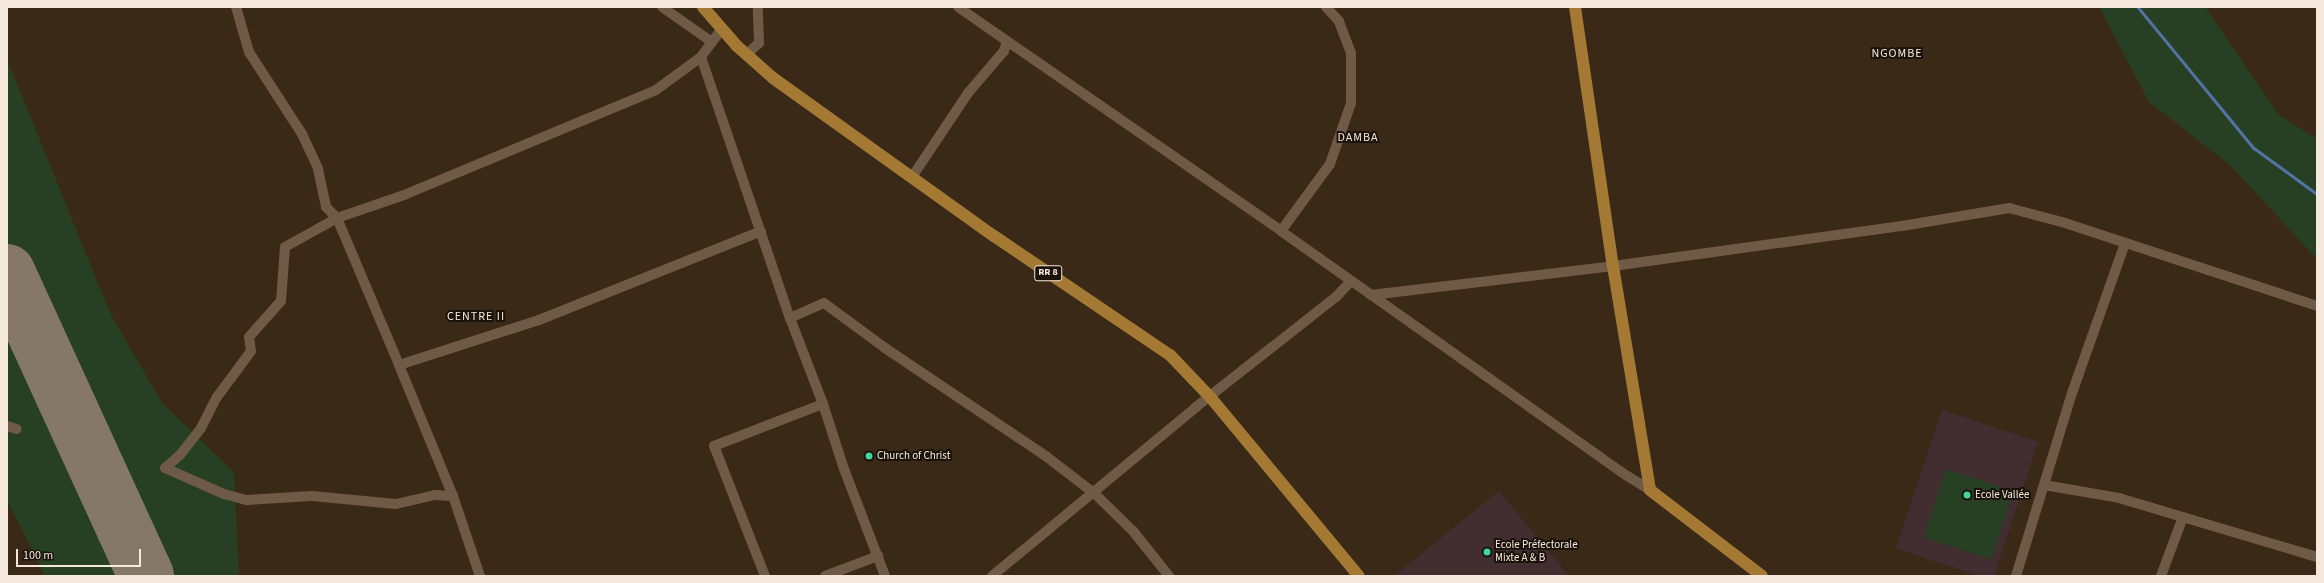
<!DOCTYPE html>
<html>
<head>
<meta charset="utf-8">
<style>
	body { margin:0 }
	#map { position:relative; width:2324px; height:583px; overflow:hidden; background:#3a2916; font-family:"Source Sans 3",sans-serif }
	div>[style] { position:absolute }
	.education>* { inset:0; background:#422e31 }
	.green>* { inset:0; background:#274023; transform-origin:0 0 }
	.stream>* { height:2.5px; margin:-1.25px; padding:0 1.25px; transform-origin:1.25px; border-radius:1.25px; background:#5273a4 }
	.runway>* { height:56px; margin:-28px; padding:0 28px; transform-origin:28px; border-radius:28px; background:#867868 }
	.minor>* { height:10px; margin:-5px; padding:0 5px; transform-origin:5px; border-radius:5px; background:#6e5a46 }
	.major>* { height:12px; margin:-6px; padding:0 6px; transform-origin:6px; border-radius:6px; background:#a47934 }
	.dots>* { width:11px; height:11px; translate:-50% -50%; box-sizing:border-box; border:2px solid #1b130b; border-radius:50% }
	span { translate:-50% -50%; white-space:nowrap; text-align:center; line-height:1.15; -webkit-text-stroke:4px #1b130b; paint-order:stroke }
	.shield-label span { padding:1px 3px; background:#1b130b; border:1px solid; border-radius:3px; -webkit-text-stroke-width:0 }
	.shield-label { font-size:10px; color:#f5e9dd; font-weight:700 }
	.poi-label { font-size:11px; color:#f5e9dd }
	.left { translate:0 -50%; text-align:left }
	.neighbourhood-label { font-size:12px; color:#f5e9dd; letter-spacing:1px }
	.frame { position:absolute; inset:0; border:8px solid #f5e9dd; pointer-events:none }
	.scale { position:absolute; left:16px; top:549px; width:125px; height:18px; box-sizing:border-box; border:2px solid #f5e9dd; border-top:0; padding-left:5px; font-size:12px; line-height:14px; white-space:nowrap; color:#f5e9dd; -webkit-text-stroke:3px #1b130b; paint-order:stroke }
</style>
</head>
<body>
<div id="map">
	<div class="education">
		<i style="clip-path:polygon(1942px 410px,2038px 442px,1994px 576px,1978px 576px,1896px 548px)"></i>
		<i style="clip-path:polygon(1499px 491px,1569px 576px,1394px 576px,1452px 529px)"></i>
	</div>
	<div class="green">
		<i style="clip-path:polygon(2099px 7px,2205px 7px,2279px 115px,2317px 139px,2317px 259px,2230px 165px,2149px 102px)"></i>
		<i style="clip-path:polygon(7px 59px,110px 313px,162px 403px,234px 472px,239px 576px,45px 576px,7px 500px)"></i>
		<i style="left:1946px;top:469px;width:71px;height:72px;rotate:18deg"></i>
	</div>
	<div class="stream">
		<i style="left:2138px;top:7px;width:183px;rotate:50.6deg"></i>
		<i style="left:2254px;top:148px;width:78px;rotate:36.1deg"></i>
	</div>
	<div class="runway">
		<i style="left:7px;top:272px;width:334px;rotate:65.4deg"></i>
	</div>
	<div class="minor">
		<i style="left:236px;top:7px;width:47px;rotate:73.9deg"></i>
		<i style="left:249px;top:52px;width:98px;rotate:57.1deg"></i>
		<i style="left:302px;top:134px;width:38px;rotate:65deg"></i>
		<i style="left:318px;top:169px;width:39px;rotate:78deg"></i>
		<i style="left:326px;top:207px;width:16px;rotate:45deg"></i>
		<i style="left:337px;top:218px;width:160px;rotate:67.1deg"></i>
		<i style="left:399px;top:365px;width:142px;rotate:67.6deg"></i>
		<i style="left:453px;top:496px;width:84px;rotate:71.4deg"></i>
		<i style="left:662px;top:7px;width:61px;rotate:35deg"></i>
		<i style="left:958px;top:7px;width:393px;rotate:34.7deg"></i>
		<i style="left:1281px;top:231px;width:417px;rotate:35.3deg"></i>
		<i style="left:1621px;top:472px;width:34px;rotate:32deg"></i>
		<i style="left:721px;top:30px;width:34px;rotate:127deg"></i>
		<i style="left:701px;top:57px;width:276px;rotate:71.2deg"></i>
		<i style="left:790px;top:318px;width:92px;rotate:69deg"></i>
		<i style="left:823px;top:404px;width:68px;rotate:72.1deg"></i>
		<i style="left:844px;top:469px;width:115px;rotate:69deg"></i>
		<i style="left:746px;top:55px;width:18px;rotate:-43deg"></i>
		<i style="left:759px;top:43px;width:36px;rotate:-92deg"></i>
		<i style="left:912px;top:177px;width:101px;rotate:-56.3deg"></i>
		<i style="left:968px;top:93px;width:55px;rotate:-49.4deg"></i>
		<i style="left:1004px;top:51px;width:10px;rotate:-73deg"></i>
		<i style="left:1281px;top:231px;width:83px;rotate:-53.8deg"></i>
		<i style="left:1330px;top:164px;width:65px;rotate:-71deg"></i>
		<i style="left:1351px;top:103px;width:50px;rotate:-90deg"></i>
		<i style="left:1351px;top:53px;width:34px;rotate:-111deg"></i>
		<i style="left:1339px;top:21px;width:19px;rotate:-133deg"></i>
		<i style="left:1371px;top:295px;width:244px;rotate:-6.8deg"></i>
		<i style="left:1613px;top:266px;width:292px;rotate:-7.9deg"></i>
		<i style="left:1902px;top:226px;width:109px;rotate:-9.5deg"></i>
		<i style="left:2009px;top:208px;width:55px;rotate:14.8deg"></i>
		<i style="left:2062px;top:222px;width:268px;rotate:18.2deg"></i>
		<i style="left:790px;top:318px;width:37px;rotate:-24deg"></i>
		<i style="left:824px;top:303px;width:76px;rotate:36.4deg"></i>
		<i style="left:885px;top:348px;width:195px;rotate:33.9deg"></i>
		<i style="left:1047px;top:457px;width:59px;rotate:37.5deg"></i>
		<i style="left:1094px;top:493px;width:54px;rotate:44.3deg"></i>
		<i style="left:1133px;top:531px;width:58px;rotate:51.3deg"></i>
		<i style="left:399px;top:365px;width:147px;rotate:-17.8deg"></i>
		<i style="left:539px;top:320px;width:239px;rotate:-21.8deg"></i>
		<i style="left:7px;top:426px;width:10px;rotate:17deg"></i>
		<i style="left:165px;top:468px;width:20px;rotate:-41deg"></i>
		<i style="left:180px;top:455px;width:34px;rotate:-52deg"></i>
		<i style="left:201px;top:428px;width:35px;rotate:-63deg"></i>
		<i style="left:217px;top:397px;width:57px;rotate:-53.5deg"></i>
		<i style="left:251px;top:351px;width:14px;rotate:-98deg"></i>
		<i style="left:249px;top:337px;width:48px;rotate:-48.4deg"></i>
		<i style="left:281px;top:301px;width:54px;rotate:-85.8deg"></i>
		<i style="left:285px;top:247px;width:60px;rotate:-29.1deg"></i>
		<i style="left:337px;top:218px;width:71px;rotate:-18.9deg"></i>
		<i style="left:404px;top:195px;width:273px;rotate:-22.6deg"></i>
		<i style="left:656px;top:90px;width:56px;rotate:-36.3deg"></i>
		<i style="left:165px;top:468px;width:64px;rotate:23.8deg"></i>
		<i style="left:224px;top:494px;width:24px;rotate:15deg"></i>
		<i style="left:247px;top:500px;width:65px;rotate:-3.5deg"></i>
		<i style="left:312px;top:496px;width:84px;rotate:5.4deg"></i>
		<i style="left:396px;top:504px;width:40px;rotate:-13deg"></i>
		<i style="left:435px;top:495px;width:18px;rotate:3deg"></i>
		<i style="left:2044px;top:485px;width:76px;rotate:9.8deg"></i>
		<i style="left:2119px;top:498px;width:207px;rotate:16.6deg"></i>
		<i style="left:765px;top:576px;width:140px;rotate:-111.4deg"></i>
		<i style="left:714px;top:446px;width:117px;rotate:-21.1deg"></i>
		<i style="left:825px;top:576px;width:57px;rotate:-20.7deg"></i>
		<i style="left:992px;top:576px;width:265px;rotate:-39.6deg"></i>
		<i style="left:1196px;top:407px;width:178px;rotate:-38.2deg"></i>
		<i style="left:1336px;top:297px;width:21px;rotate:-47deg"></i>
		<i style="left:2016px;top:576px;width:191px;rotate:-73deg"></i>
		<i style="left:2072px;top:393px;width:159px;rotate:-70.5deg"></i>
		<i style="left:2161px;top:576px;width:63px;rotate:-69.6deg"></i>
	</div>
	<div class="major">
		<i style="left:703px;top:7px;width:52px;rotate:48.9deg"></i>
		<i style="left:737px;top:46px;width:48px;rotate:41.6deg"></i>
		<i style="left:773px;top:78px;width:272px;rotate:35.6deg"></i>
		<i style="left:994px;top:236px;width:212px;rotate:34.1deg"></i>
		<i style="left:1170px;top:355px;width:59px;rotate:46.4deg"></i>
		<i style="left:1211px;top:398px;width:231px;rotate:50.3deg"></i>
		<i style="left:1575px;top:7px;width:262px;rotate:81.7deg"></i>
		<i style="left:1613px;top:266px;width:227px;rotate:80.6deg"></i>
		<i style="left:1650px;top:490px;width:141px;rotate:37.5deg"></i>
	</div>
	<div class="dots">
		<i style="left:869px;top:456px;background:#42d4a1"></i>
		<i style="left:1967px;top:495px;background:#42d4a1"></i>
		<i style="left:1487px;top:552px;background:#42d4a1"></i>
	</div>
	<div class="shield-label">
		<span style="left:1048px;top:273px">RR 8</span>
	</div>
	<div class="poi-label">
		<span class="left" style="left:877px;top:456px">Church of Christ</span>
		<span class="left" style="left:1975px;top:495px">Ecole Vallée</span>
		<span class="left" style="left:1495px;top:552px">Ecole Préfectorale<br>Mixte A &amp; B</span>
	</div>
	<div class="neighbourhood-label">
		<span style="left:1897px;top:54px">NGOMBE</span>
		<span style="left:1358px;top:138px">DAMBA</span>
		<span style="left:476px;top:317px">CENTRE II</span>
	</div>
	<div class="frame"></div>
	<div class="scale">100 m</div>
</div>
</body>
</html>
